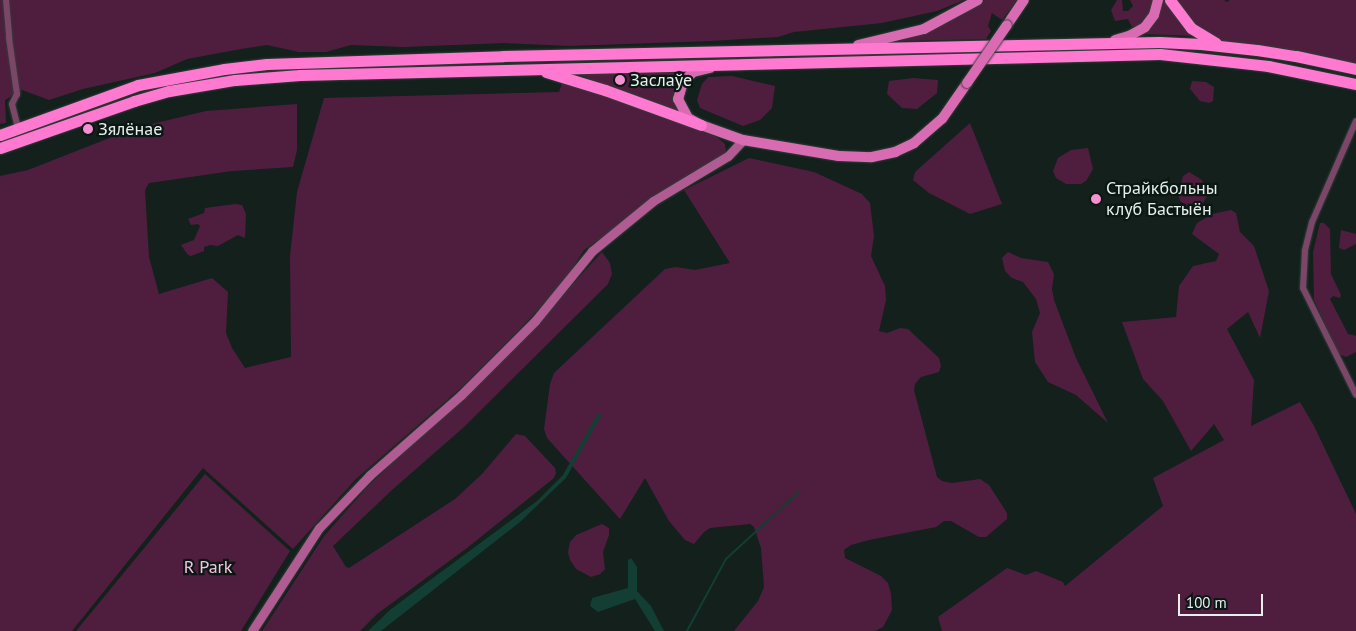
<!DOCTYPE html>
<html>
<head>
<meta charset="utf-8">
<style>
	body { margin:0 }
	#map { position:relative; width:1356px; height:631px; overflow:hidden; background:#13201c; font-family:"PT Sans",sans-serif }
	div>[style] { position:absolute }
	.green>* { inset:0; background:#4f1e3e }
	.water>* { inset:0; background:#123e33 }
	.stream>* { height:2px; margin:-1px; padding:0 1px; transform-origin:1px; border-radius:1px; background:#123e33 }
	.roads { filter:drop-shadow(0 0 1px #313d39) drop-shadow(0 0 1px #313d39) }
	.street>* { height:6px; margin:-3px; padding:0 3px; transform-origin:3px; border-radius:3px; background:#7b4667 }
	.secondary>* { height:9px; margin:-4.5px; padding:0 4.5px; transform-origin:4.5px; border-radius:4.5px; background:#b05b91 }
	.primary>* { height:10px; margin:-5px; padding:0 5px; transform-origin:5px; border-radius:5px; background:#d96bb2 }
	.highway>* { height:11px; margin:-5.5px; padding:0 5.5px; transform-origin:5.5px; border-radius:5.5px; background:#ff79d0 }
	.bridges { filter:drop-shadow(0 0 1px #313d39) drop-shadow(0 0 1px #313d39) }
	.primary-bridge>* { height:10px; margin:-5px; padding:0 5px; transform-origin:5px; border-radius:5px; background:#d96bb2 }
	.dots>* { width:14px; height:14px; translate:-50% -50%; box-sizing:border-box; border:2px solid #0a1713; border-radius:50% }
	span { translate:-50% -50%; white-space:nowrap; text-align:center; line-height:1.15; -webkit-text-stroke:4.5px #0a1713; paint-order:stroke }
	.poi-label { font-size:18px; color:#e6efec }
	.left { translate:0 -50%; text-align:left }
	.park-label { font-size:18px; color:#f3c4df }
	.scale { position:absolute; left:1178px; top:594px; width:85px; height:22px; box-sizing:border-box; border:2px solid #e6efec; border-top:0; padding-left:6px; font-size:15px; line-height:18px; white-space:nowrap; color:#e6efec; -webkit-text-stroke:4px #0a1713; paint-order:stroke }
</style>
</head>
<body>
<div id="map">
	<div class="green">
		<i style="clip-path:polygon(0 0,964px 0,937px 11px,882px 23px,794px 32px,778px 37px,711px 41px,570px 46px,505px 43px,404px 47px,351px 45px,326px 52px,299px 52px,267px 45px,241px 49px,187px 59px,155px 73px,83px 89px,49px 100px,22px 90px,5px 100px,6px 123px,0 124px)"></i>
		<i style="clip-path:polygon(985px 0,1017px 0,1002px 20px,992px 13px,988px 26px,991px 31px,986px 39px,901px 41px,946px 23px)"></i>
		<i style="clip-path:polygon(1117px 0,1122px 0,1123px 11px,1128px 11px,1133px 6px,1130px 0,1154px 0,1151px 13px,1141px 25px,1132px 27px,1128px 19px,1115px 21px,1111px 10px)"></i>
		<i style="clip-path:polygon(1161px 0,1165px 0,1198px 36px,1143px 34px)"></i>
		<i style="clip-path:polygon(1175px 0,1224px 0,1227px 2px,1230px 0,1356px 0,1356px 66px,1217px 41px,1197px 30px)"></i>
		<i style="clip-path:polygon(684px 71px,675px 87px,674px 95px,684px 117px,575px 73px)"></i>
		<i style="clip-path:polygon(732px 76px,775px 86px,772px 108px,760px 120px,743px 126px,700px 108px,697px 100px,702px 84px,708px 77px)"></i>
		<i style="clip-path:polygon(913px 78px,938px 80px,937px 93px,917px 109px,902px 108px,887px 94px,889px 81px)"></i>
		<i style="clip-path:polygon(1192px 81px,1206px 82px,1214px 87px,1213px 101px,1209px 103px,1200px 101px,1190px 89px)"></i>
		<i style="clip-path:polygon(562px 83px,606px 95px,717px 137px,725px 144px,726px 152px,584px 250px,563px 283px,518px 331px,462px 387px,356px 479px,293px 549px,203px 468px,72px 631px,0 631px,0 176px,28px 170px,135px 128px,206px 111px,297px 104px,297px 150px,293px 167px,232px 171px,149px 183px,145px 190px,149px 257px,159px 294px,212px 278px,228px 292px,226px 333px,232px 348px,245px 368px,291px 357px,290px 256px,297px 192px,324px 98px,559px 92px)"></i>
		<i style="clip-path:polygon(970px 123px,1002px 204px,970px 214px,929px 193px,913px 180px,915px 172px)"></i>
		<i style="clip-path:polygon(1088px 148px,1093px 169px,1086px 181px,1081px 184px,1066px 184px,1056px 178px,1053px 171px,1058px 158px,1071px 150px)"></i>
		<i style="clip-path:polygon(749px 158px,814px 172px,862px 194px,870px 203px,874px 236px,871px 256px,885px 286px,886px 300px,879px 331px,887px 333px,900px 328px,908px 329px,939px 358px,941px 366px,939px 372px,921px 377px,915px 384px,914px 390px,937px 477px,942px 481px,952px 483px,980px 479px,989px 485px,1007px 513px,1007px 519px,986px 537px,979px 537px,951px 521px,944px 521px,936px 527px,869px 540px,851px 545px,844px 550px,845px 558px,881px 576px,888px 583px,891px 594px,892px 610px,883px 627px,875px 631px,734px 631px,758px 601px,764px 587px,761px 548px,754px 527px,750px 524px,710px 528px,704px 532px,694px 544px,685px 540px,669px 521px,645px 478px,620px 519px,547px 438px,544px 429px,550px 384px,554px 373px,665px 269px,676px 267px,695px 270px,730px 263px,684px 190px)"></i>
		<i style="clip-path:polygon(1189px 172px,1202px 180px,1208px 195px,1202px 204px,1189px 207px,1180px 201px,1178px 194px,1183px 176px)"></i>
		<i style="clip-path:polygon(235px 204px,242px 205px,246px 214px,245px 238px,238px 235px,218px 246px,210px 245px,204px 247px,204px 251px,191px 256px,188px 255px,181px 245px,194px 240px,200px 226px,198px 224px,191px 225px,188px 219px,204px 213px,205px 208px)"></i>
		<i style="clip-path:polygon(1231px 210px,1236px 213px,1240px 232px,1254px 246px,1269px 291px,1260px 338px,1248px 312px,1227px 329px,1254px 380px,1251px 426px,1300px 402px,1314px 426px,1356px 514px,1356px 631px,942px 631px,938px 617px,1007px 568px,1026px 575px,1036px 571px,1063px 582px,1065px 586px,1163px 506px,1153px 478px,1224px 440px,1214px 424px,1191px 451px,1163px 401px,1143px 379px,1122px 322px,1176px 317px,1179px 286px,1193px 266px,1216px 261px,1219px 254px,1192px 234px,1197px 223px,1212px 214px)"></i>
		<i style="clip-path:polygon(1320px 223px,1324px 223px,1330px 229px,1331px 274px,1341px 295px,1340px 298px,1333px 296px,1330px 299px,1348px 334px,1356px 336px,1356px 352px,1346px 357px,1339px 354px,1314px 300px,1313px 252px)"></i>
		<i style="clip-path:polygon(1341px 230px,1356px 234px,1356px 244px,1344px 250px,1339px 248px)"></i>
		<i style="clip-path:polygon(602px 252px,610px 263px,612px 274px,608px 284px,464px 427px,392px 490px,333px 546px,346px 567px,349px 568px,455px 499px,482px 474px,516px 434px,525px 436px,555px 468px,556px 473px,554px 478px,467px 548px,377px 614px,360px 631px,262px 631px,324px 536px,369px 485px,523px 339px)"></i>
		<i style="clip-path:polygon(1008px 252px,1021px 258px,1048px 262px,1054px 274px,1052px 289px,1054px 300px,1076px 358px,1108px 423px,1076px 395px,1048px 382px,1035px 362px,1032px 332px,1040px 313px,1036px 299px,1023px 282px,1012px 278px,1005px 271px,1002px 258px)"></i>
		<i style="clip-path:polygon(205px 474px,290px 551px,241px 631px,76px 631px)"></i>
		<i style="clip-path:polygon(602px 524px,609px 528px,609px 535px,603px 552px,605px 569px,600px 574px,591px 577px,576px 569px,570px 560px,568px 552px,570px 542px,576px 535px)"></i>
	</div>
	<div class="water">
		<i style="clip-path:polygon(598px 413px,602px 414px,566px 478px,520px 522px,381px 631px,368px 631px,391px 609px,537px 501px,563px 475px)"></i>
		<i style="clip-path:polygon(631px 558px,637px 567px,637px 591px,651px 606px,664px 631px,655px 631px,635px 599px,598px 612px,590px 606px,592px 598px,628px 588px,628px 560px)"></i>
	</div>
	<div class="stream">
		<i style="left:687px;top:631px;width:82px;rotate:-61.6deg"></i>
		<i style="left:726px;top:559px;width:100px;rotate:-42.6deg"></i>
	</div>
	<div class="roads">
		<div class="street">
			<i style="left:6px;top:0;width:38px;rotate:85deg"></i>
			<i style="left:9px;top:38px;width:57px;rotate:81.9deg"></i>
			<i style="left:17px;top:94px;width:11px;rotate:117deg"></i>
			<i style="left:12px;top:104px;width:25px;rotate:76deg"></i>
			<i style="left:1356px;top:121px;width:110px;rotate:113.5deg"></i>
			<i style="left:1312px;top:222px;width:30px;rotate:104deg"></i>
			<i style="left:1305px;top:251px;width:37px;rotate:93deg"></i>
			<i style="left:1303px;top:288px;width:119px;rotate:63.6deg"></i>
		</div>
		<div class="secondary">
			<i style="left:252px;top:631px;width:123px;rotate:-57deg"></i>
			<i style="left:319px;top:528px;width:74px;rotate:-46.1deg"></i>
			<i style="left:370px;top:475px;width:121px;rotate:-41.3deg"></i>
			<i style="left:461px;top:395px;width:105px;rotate:-45deg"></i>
			<i style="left:535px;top:321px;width:90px;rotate:-50.8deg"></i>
			<i style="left:592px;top:251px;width:79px;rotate:-39.3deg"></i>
			<i style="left:653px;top:201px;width:87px;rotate:-31deg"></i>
			<i style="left:728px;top:156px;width:22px;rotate:-47deg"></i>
		</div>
		<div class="primary">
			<i style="left:1007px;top:25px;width:30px;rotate:-56deg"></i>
			<i style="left:1115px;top:40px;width:15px;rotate:-16deg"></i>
			<i style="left:1129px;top:36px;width:18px;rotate:-29deg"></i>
			<i style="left:1145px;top:27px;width:15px;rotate:-53deg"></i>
			<i style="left:1154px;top:15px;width:16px;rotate:-75deg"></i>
			<i style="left:858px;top:45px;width:68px;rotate:-13.6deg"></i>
			<i style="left:924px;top:29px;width:61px;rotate:-28.2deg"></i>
			<i style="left:710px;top:68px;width:17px;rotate:167deg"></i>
			<i style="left:693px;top:72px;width:14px;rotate:135deg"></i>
			<i style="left:683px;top:82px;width:18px;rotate:106deg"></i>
			<i style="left:678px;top:99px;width:21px;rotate:62deg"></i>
			<i style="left:688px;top:118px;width:15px;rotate:28deg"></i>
			<i style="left:701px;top:125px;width:45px;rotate:19.7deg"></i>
			<i style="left:743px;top:140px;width:97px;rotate:9.5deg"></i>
			<i style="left:839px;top:156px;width:33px;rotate:2deg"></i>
			<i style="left:872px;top:157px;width:24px;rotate:-12deg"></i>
			<i style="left:895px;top:152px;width:21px;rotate:-25deg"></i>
			<i style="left:914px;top:143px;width:37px;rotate:-41deg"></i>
			<i style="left:942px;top:119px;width:44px;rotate:-55.2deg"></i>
		</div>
		<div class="highway">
			<i style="left:1170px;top:0;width:35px;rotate:53deg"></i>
			<i style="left:1191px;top:28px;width:29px;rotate:31deg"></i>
			<i style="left:546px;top:72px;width:62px;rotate:17deg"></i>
			<i style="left:605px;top:90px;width:102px;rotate:20deg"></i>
			<i style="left:0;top:135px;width:147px;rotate:-19.9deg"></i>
			<i style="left:138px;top:85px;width:87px;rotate:-10.5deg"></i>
			<i style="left:224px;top:69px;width:43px;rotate:-6.6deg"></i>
			<i style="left:267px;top:64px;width:236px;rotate:-1.9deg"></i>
			<i style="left:503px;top:56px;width:656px;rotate:-1.22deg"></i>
			<i style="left:1159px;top:42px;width:42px;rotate:2.7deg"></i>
			<i style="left:1201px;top:44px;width:56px;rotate:6.1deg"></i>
			<i style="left:1257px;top:50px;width:39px;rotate:9deg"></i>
			<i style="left:1296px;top:56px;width:61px;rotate:12.2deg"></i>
			<i style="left:0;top:148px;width:142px;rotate:-19.3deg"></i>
			<i style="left:134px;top:101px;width:36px;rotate:-16deg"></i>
			<i style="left:169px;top:91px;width:67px;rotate:-9.5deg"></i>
			<i style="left:235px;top:80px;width:65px;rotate:-4.4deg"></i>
			<i style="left:300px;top:75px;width:860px;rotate:-1.4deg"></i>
			<i style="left:1160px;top:54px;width:109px;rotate:6.3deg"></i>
			<i style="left:1268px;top:66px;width:90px;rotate:11.6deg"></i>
		</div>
	</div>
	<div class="bridges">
		<div class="primary-bridge">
			<i style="left:967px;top:83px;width:70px;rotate:-55.4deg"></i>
		</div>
	</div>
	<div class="dots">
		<i style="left:620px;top:80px;background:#f690d0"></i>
		<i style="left:88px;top:129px;background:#f690d0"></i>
		<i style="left:1096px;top:199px;background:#f690d0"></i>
	</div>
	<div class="poi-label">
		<span class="left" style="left:630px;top:80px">Заслаўе</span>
		<span class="left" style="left:98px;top:129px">Зялёнае</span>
		<span class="left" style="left:1106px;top:199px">Страйкбольны<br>клуб Бастыён</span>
	</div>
	<div class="park-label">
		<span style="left:208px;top:567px">R Park</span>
	</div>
	<div class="scale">100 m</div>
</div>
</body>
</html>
